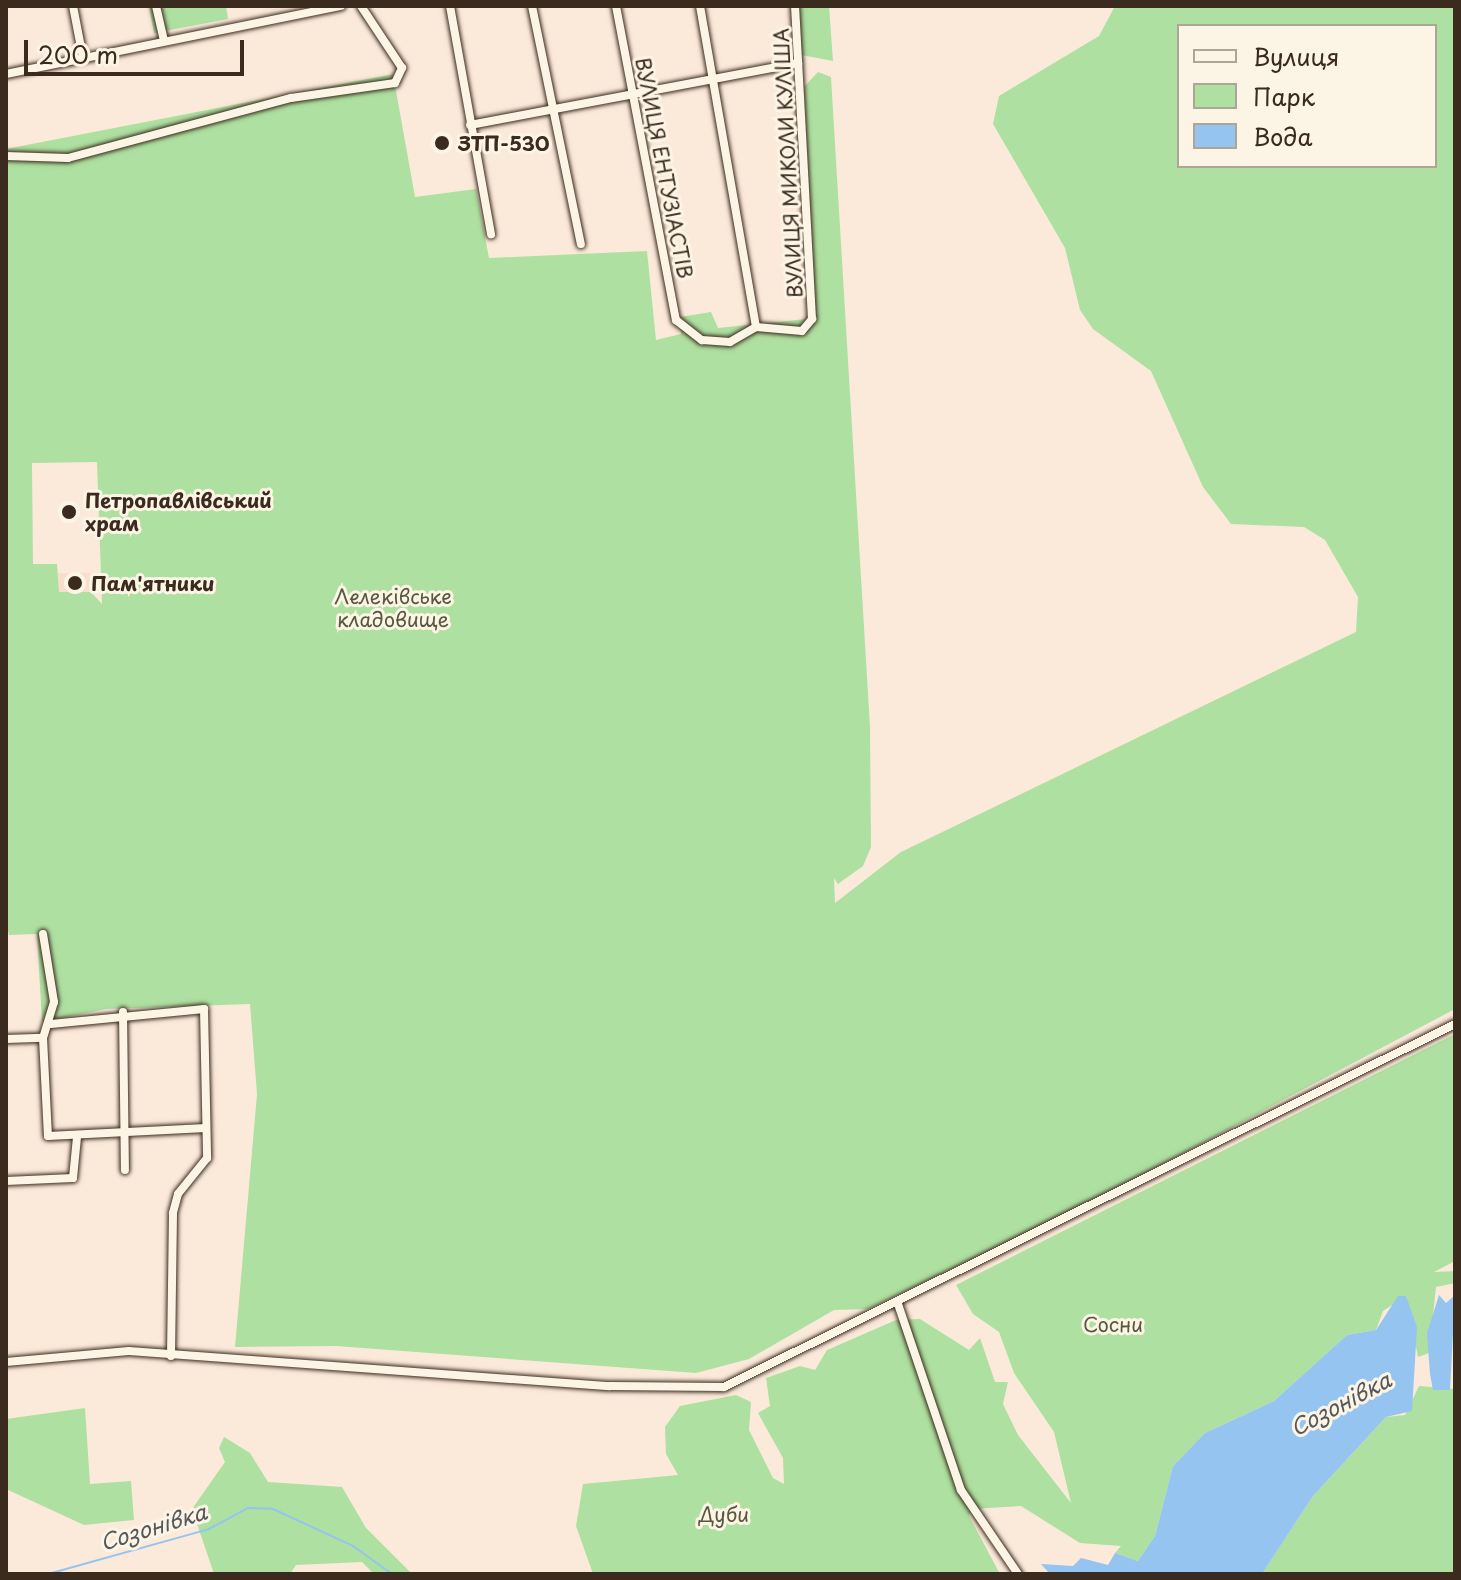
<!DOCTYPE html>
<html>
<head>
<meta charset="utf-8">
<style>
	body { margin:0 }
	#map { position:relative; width:1461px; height:1580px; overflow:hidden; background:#fbeada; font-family:"Playpen Sans",sans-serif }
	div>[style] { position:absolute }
	.built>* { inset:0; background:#faddcd; transform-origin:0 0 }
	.green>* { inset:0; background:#aee0a1 }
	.water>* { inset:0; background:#94c4ef }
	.stream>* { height:2px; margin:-1px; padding:0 1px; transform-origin:1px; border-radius:1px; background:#94c4ef }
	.roads { filter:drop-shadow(0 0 2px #3b2a1e) drop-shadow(0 0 2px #3b2a1e) }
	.minor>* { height:8px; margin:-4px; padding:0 4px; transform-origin:4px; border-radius:4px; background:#fcf5e5 }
	.dots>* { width:22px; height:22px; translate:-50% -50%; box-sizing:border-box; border:4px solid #fcf5e5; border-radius:50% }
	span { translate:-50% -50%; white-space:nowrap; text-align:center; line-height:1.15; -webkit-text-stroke:6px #fcf5e5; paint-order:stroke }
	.poi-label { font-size:20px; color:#3b2a1e; font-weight:700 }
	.left { translate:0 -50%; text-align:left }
	.street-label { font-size:20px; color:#3b2a1e }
	.park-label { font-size:20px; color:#58583f }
	.water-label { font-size:22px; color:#56585d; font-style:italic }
	.frame { position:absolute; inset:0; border:8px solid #3b2a1e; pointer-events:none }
	.legend { position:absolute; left:1177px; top:24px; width:260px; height:144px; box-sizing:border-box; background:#fcf5e5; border:2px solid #afa495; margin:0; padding:10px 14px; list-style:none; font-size:24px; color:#3b2a1e }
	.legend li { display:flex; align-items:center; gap:16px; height:40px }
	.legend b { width:40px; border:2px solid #afa495 }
	.scale { position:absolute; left:24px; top:40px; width:220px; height:36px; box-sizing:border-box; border:4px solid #3b2a1e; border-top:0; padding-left:10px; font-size:24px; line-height:28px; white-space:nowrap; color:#3b2a1e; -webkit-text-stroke:6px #fcf5e5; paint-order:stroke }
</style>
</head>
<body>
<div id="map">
	<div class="built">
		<i style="left:91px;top:573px;width:19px;height:33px;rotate:90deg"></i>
	</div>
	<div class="green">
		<i style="clip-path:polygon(149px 6px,226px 6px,228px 19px,154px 33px)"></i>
		<i style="clip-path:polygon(798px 6px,829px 6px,833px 61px,801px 55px)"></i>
		<i style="clip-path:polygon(evenodd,1115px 6px,1455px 6px,1455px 1009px,1093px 1201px,868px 1309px,834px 1310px,749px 1359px,696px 1373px,336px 1346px,235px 1347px,257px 1094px,250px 1004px,106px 1009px,42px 1022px,37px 934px,9px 935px,6px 922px,6px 149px,393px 74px,415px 197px,476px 189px,489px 258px,647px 251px,656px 340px,681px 334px,680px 317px,711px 312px,718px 328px,816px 318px,804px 87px,818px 72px,831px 77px,870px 727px,871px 847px,863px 866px,838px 884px,834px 878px,835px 903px,901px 852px,1356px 632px,1358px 597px,1325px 540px,1304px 527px,1231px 524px,1203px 487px,1151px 371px,1093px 329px,1080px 310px,1065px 248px,993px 124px,999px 96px,1099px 36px,1115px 6px,1179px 26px,1435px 26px,1435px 166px,1179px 166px,1179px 26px,1115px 6px,97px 462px,102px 604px,91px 592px,59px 592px,57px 564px,33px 564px,32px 463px,97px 462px)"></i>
		<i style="clip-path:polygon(1455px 1034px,1455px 1261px,1434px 1272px,1455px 1271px,1455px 1283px,1436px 1287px,1429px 1353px,1418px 1357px,1406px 1296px,1383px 1311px,1376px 1330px,1347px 1335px,1274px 1401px,1205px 1433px,1173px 1466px,1155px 1536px,1138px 1561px,1115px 1553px,1121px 1546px,1080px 1543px,1021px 1506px,972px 1509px,969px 1516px,1000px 1574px,593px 1574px,576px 1526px,583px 1484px,678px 1475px,666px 1454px,665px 1427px,680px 1406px,736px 1395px,751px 1402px,749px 1430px,773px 1478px,784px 1484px,783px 1458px,758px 1413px,770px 1406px,766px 1378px,800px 1366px,815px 1370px,827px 1350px,896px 1320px,920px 1319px,969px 1350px,980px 1338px,995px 1382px,1008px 1382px,1003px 1404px,1018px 1435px,1071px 1503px,1054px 1432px,1014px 1373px,999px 1332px,973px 1314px,956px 1285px)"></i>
		<i style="clip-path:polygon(1419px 1386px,1455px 1389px,1455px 1574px,1262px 1574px,1313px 1496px,1386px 1417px,1405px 1415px)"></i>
		<i style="clip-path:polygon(85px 1408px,90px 1484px,131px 1481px,134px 1520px,84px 1525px,6px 1489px,6px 1419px)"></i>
		<i style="clip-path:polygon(224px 1437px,250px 1453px,268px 1482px,342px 1487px,366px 1528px,412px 1574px,374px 1574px,362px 1562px,296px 1565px,290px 1574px,214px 1574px,192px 1509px,225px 1462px,219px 1448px)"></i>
	</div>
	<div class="water">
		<i style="clip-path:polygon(1439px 1295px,1446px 1303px,1455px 1295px,1450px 1390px,1433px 1390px,1430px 1374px,1427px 1333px)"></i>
		<i style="clip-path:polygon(1398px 1296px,1406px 1296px,1417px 1327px,1412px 1411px,1386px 1417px,1313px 1496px,1262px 1574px,1050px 1574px,1041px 1564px,1073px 1566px,1081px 1558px,1108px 1565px,1115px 1553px,1138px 1561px,1155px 1536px,1173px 1466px,1205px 1433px,1274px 1401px,1347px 1335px,1376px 1330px)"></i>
	</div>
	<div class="stream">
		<i style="left:48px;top:1574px;width:167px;rotate:-15.6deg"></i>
		<i style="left:209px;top:1529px;width:44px;rotate:-28.3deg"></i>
		<i style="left:248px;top:1508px;width:25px;rotate:2deg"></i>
		<i style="left:273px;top:1509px;width:88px;rotate:24.8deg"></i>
		<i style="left:353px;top:1546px;width:48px;rotate:35.7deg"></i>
	</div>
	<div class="roads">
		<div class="minor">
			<i style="left:73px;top:6px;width:53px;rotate:79.1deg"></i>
			<i style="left:156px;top:6px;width:35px;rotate:77deg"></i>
			<i style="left:450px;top:6px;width:232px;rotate:79.8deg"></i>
			<i style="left:532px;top:6px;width:243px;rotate:78.4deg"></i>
			<i style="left:616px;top:6px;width:320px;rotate:79.2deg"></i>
			<i style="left:676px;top:320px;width:33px;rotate:38deg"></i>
			<i style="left:702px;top:340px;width:28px;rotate:4deg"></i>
			<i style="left:730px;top:342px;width:30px;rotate:-30deg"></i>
			<i style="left:756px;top:327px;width:46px;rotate:5deg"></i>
			<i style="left:802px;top:331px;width:16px;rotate:-50deg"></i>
			<i style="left:812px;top:319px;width:313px;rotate:-93.1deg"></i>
			<i style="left:700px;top:6px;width:326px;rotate:80.1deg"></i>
			<i style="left:6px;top:74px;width:342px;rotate:-11.5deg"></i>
			<i style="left:470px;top:125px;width:334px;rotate:-10.7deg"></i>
			<i style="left:6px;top:156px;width:62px;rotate:1.8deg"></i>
			<i style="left:68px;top:158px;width:231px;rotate:-15.1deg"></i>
			<i style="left:291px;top:98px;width:105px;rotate:-8.2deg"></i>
			<i style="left:395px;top:83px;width:17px;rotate:-65deg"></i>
			<i style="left:402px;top:68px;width:74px;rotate:-123.5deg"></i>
			<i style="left:43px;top:934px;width:69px;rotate:80.8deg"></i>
			<i style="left:54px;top:1002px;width:38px;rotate:107deg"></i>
			<i style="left:43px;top:1038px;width:98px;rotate:87.1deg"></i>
			<i style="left:48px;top:1136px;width:158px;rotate:-2.9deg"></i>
			<i style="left:123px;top:1012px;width:158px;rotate:89.3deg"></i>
			<i style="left:51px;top:1024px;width:154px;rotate:-5.6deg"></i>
			<i style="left:204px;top:1009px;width:149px;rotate:88.8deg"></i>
			<i style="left:207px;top:1158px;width:46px;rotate:128.9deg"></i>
			<i style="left:178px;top:1194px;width:20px;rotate:105deg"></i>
			<i style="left:173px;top:1213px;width:143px;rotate:90.8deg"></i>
			<i style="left:6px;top:1039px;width:37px;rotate:-2deg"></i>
			<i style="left:6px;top:1181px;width:67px;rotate:-2.6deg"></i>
			<i style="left:73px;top:1178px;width:41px;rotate:-84.4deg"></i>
			<i style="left:898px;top:1304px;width:196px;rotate:71.3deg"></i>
			<i style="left:961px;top:1490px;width:102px;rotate:55.8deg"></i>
			<i style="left:6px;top:1362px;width:123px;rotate:-5.1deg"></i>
			<i style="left:129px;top:1351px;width:482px;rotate:4.2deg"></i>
			<i style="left:610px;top:1386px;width:114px;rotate:0.5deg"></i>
			<i style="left:724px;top:1387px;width:816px;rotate:-26.41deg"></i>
		</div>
	</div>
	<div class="dots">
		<i style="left:442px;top:143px;background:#3b2a1e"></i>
		<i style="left:69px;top:512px;background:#3b2a1e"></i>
		<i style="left:75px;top:583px;background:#3b2a1e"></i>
	</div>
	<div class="poi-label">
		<span class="left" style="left:458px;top:143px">ЗТП-530</span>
		<span class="left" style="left:85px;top:512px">Петропавлівський<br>храм</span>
		<span class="left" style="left:91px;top:583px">Пам'ятники</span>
	</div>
	<div class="street-label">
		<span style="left:788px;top:163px;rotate:-93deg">ВУЛИЦЯ МИКОЛИ КУЛІША</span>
		<span style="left:664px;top:168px;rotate:79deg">ВУЛИЦЯ ЕНТУЗІАСТІВ</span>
	</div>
	<div class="park-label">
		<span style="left:393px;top:608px">Лелеківське<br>кладовище</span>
		<span style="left:1113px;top:1324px">Сосни</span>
		<span style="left:724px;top:1514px">Дуби</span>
	</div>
	<div class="water-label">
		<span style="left:1340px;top:1403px;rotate:-28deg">Созонівка</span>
		<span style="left:153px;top:1526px;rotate:-17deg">Созонівка</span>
	</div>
	<div class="frame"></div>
	<ul class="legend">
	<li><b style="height:10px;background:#fcf5e5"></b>Вулиця</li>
	<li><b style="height:22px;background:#aee0a1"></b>Парк</li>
	<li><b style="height:22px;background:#94c4ef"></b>Вода</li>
	</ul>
	<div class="scale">200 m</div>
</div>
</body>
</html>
